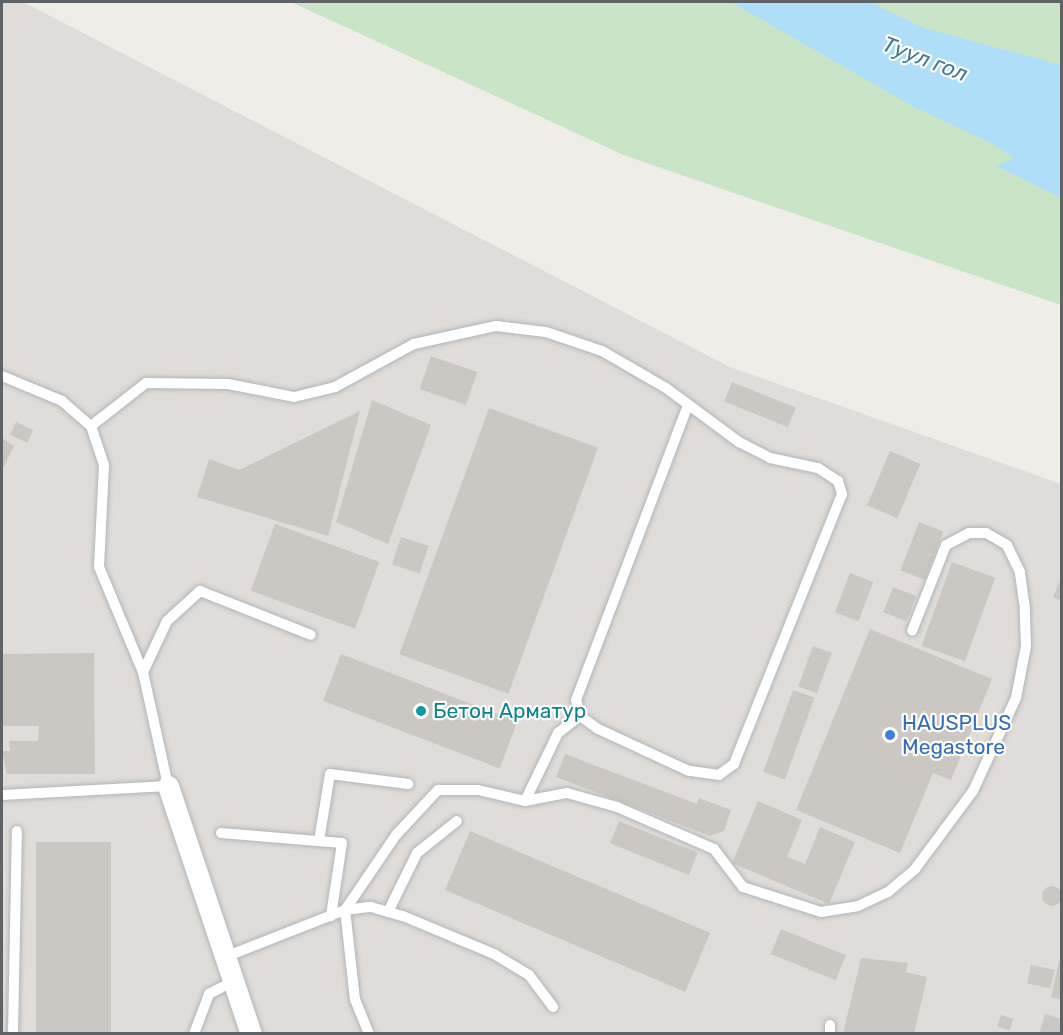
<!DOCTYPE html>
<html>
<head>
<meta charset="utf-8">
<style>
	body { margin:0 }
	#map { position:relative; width:1063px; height:1035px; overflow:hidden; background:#efede8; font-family:Rubik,sans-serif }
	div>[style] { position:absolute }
	.industrial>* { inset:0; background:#dfdcd9 }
	.green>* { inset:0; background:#c9e4c7 }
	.water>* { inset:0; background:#afdff8 }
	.building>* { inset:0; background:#cbc8c4; transform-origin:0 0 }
	.round { border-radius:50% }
	.roads { filter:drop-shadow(0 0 2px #b2b5b8) drop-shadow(0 0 2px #b2b5b8) }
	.lane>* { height:10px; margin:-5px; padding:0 5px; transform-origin:5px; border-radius:5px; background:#fff }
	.street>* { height:21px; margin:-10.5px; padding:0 10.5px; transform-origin:10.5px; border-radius:10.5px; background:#fff }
	.dots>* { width:16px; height:16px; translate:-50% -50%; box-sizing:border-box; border:3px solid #fff; border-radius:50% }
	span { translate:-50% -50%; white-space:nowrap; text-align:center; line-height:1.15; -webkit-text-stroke:4.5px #fff; paint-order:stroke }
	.culture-label { font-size:21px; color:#0d838f }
	.left { translate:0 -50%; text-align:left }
	.shop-label { font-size:21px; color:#366cbe }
	.water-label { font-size:22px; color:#467698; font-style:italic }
	.frame { position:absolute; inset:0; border:3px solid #5f6366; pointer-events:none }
</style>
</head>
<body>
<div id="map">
	<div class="industrial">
		<i style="clip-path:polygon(2px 2px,23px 2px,730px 367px,1061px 484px,1061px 1033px,2px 1034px)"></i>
	</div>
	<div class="green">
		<i style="clip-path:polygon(291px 2px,1061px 2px,1061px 305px,626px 156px)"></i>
	</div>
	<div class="water">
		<i style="clip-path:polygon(731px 2px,869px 2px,924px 28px,1061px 65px,1061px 198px,996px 166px,1014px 158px,991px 143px,914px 107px)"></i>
	</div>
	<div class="building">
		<i style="left:431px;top:356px;width:49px;height:35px;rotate:19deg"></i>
		<i style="left:732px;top:382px;width:69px;height:21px;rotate:22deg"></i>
		<i style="clip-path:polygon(372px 400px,431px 425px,388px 544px,336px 522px)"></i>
		<i style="left:489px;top:408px;width:116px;height:262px;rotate:20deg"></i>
		<i style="clip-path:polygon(360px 411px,328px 536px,197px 497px,209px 459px,239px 470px)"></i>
		<i style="left:16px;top:422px;width:19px;height:14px;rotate:25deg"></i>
		<i style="clip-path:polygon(2px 438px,14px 446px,2px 470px)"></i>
		<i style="left:890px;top:451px;width:33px;height:59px;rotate:23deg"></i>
		<i style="left:919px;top:522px;width:26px;height:52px;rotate:21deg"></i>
		<i style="left:275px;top:524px;width:111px;height:71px;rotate:20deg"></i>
		<i style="left:401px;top:537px;width:29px;height:29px;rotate:18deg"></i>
		<i style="left:952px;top:562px;width:46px;height:89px;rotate:20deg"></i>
		<i style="left:850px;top:573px;width:25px;height:42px;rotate:21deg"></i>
		<i style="clip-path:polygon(1062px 576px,1062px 601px,1053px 597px)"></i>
		<i style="left:893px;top:587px;width:25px;height:27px;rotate:21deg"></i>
		<i style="clip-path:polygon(870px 629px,992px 679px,951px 780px,933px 773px,900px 853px,796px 810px)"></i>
		<i style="left:813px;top:646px;width:20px;height:43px;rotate:20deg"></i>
		<i style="clip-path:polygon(94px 653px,95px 774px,7px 774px,2px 751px,10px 751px,9px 741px,38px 741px,39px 726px,2px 726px,2px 654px)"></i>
		<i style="left:341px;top:654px;width:189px;height:50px;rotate:21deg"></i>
		<i style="left:793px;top:690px;width:23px;height:87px;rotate:20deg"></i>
		<i style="clip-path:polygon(565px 754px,697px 804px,699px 798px,731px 810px,724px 831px,710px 836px,556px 777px)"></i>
		<i style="clip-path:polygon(758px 801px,802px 820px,787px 857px,805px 864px,820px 827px,855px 842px,829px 904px,732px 863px)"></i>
		<i style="left:619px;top:821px;width:85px;height:24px;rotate:22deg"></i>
		<i style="left:470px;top:831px;width:261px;height:64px;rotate:23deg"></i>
		<i style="left:36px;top:842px;width:75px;height:192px"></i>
		<i class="round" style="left:1042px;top:886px;width:20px;height:20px"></i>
		<i style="left:781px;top:929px;width:70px;height:27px;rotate:22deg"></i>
		<i style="clip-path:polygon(861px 958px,908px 963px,906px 972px,927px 977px,914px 1034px,843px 1034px)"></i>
		<i style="clip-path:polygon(1059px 961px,1062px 962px,1062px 1000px,1051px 997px)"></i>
		<i style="left:1031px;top:965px;width:24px;height:19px;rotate:12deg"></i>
		<i style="clip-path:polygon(1045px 1014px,1062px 1019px,1061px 1034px,1039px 1034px)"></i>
		<i style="left:1001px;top:1015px;width:13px;height:12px;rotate:18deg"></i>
	</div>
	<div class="roads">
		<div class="lane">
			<i style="left:2px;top:376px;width:65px;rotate:22.6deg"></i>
			<i style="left:62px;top:401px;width:38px;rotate:41deg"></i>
			<i style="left:91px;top:426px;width:41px;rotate:71.6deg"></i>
			<i style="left:104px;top:465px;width:102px;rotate:92.8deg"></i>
			<i style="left:99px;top:567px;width:114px;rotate:67.3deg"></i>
			<i style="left:143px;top:672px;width:117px;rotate:77.6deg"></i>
			<i style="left:168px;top:786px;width:166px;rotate:176.9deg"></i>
			<i style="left:91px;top:426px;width:70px;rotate:-38deg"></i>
			<i style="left:146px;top:383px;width:82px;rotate:0.7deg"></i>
			<i style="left:228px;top:384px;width:67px;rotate:11.1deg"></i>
			<i style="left:294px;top:397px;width:42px;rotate:-13.7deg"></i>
			<i style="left:335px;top:387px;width:90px;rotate:-28.6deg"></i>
			<i style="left:414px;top:344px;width:84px;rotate:-12.4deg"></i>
			<i style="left:496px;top:326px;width:50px;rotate:6.8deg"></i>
			<i style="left:546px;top:332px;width:59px;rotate:18.7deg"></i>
			<i style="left:602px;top:351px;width:74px;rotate:30deg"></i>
			<i style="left:666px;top:388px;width:91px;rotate:36.5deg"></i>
			<i style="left:739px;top:442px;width:35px;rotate:27deg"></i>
			<i style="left:770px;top:458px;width:49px;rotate:11.8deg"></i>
			<i style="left:818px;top:468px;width:24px;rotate:33deg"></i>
			<i style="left:838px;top:481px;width:14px;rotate:73deg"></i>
			<i style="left:842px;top:494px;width:291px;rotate:111.8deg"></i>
			<i style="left:734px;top:764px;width:19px;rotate:144deg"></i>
			<i style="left:719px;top:775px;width:30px;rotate:-172deg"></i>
			<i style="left:689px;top:771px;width:100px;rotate:-155.2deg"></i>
			<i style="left:598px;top:729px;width:22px;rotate:-144deg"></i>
			<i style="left:580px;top:716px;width:16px;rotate:-104deg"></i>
			<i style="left:576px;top:700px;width:316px;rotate:-69.2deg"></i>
			<i style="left:143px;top:672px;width:56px;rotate:-64.8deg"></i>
			<i style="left:167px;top:621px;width:45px;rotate:-42.3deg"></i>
			<i style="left:200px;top:591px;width:119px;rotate:21.6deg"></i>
			<i style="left:525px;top:801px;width:43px;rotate:-10.8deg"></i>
			<i style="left:567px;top:793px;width:52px;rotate:15.6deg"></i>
			<i style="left:617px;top:807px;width:106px;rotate:23.4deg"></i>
			<i style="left:714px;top:849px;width:48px;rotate:52.7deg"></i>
			<i style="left:743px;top:887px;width:82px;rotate:17.8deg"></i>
			<i style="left:821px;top:912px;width:37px;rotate:-9deg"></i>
			<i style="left:858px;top:906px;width:33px;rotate:-25deg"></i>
			<i style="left:888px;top:892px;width:35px;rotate:-40deg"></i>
			<i style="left:915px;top:869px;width:97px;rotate:-53.4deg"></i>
			<i style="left:973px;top:791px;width:102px;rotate:-65.2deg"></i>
			<i style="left:1016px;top:698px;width:53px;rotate:-79.1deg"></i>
			<i style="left:1026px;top:646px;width:37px;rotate:-92deg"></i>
			<i style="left:1025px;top:609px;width:37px;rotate:-98deg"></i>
			<i style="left:1020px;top:572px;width:30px;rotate:-116deg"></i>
			<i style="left:1007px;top:545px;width:24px;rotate:-150deg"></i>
			<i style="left:986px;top:533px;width:17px;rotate:180deg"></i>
			<i style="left:969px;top:533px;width:26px;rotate:152deg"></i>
			<i style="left:946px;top:545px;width:92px;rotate:111.6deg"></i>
			<i style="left:221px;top:833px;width:121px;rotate:4.7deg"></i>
			<i style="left:342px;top:843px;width:74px;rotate:98.6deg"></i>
			<i style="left:319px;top:841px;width:68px;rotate:-80.7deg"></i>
			<i style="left:330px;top:774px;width:79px;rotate:7.3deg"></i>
			<i style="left:388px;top:912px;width:66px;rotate:-63.8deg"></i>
			<i style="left:417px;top:853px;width:51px;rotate:-38.7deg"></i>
			<i style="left:225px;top:957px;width:129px;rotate:-21.4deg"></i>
			<i style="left:345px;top:910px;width:91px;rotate:-55.8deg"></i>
			<i style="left:396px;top:835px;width:62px;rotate:-47deg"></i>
			<i style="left:438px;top:790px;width:40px"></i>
			<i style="left:478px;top:790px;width:48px;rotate:13.2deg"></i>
			<i style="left:525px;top:801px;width:76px;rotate:-64.1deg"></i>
			<i style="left:558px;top:733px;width:28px;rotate:-38deg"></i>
			<i style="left:13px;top:1034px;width:203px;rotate:-88.9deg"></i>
			<i style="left:194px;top:1034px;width:43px;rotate:-69.4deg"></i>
			<i style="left:209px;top:994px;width:27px;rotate:-28deg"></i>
			<i style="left:369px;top:1034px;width:37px;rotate:-112deg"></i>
			<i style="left:355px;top:1000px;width:91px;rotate:-96.3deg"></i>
			<i style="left:345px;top:910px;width:26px;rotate:-7deg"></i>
			<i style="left:371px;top:907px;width:33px;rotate:16deg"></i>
			<i style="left:403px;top:916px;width:99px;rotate:22.7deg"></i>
			<i style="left:494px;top:954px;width:41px;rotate:31deg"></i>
			<i style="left:529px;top:975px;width:40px;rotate:53deg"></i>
			<i style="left:830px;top:1034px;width:9px;rotate:-90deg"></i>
		</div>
		<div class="street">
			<i style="left:168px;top:786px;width:262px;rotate:71.5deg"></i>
		</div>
	</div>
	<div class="dots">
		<i style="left:421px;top:711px;background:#0f9aa8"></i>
		<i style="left:890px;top:735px;background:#3f7fe0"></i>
	</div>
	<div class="culture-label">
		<span class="left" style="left:433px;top:711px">Бетон Арматур</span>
	</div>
	<div class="shop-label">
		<span class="left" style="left:902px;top:735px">HAUSPLUS<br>Megastore</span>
	</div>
	<div class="water-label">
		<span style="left:925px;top:59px;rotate:21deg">Туул гол</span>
	</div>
	<div class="frame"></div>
</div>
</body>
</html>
